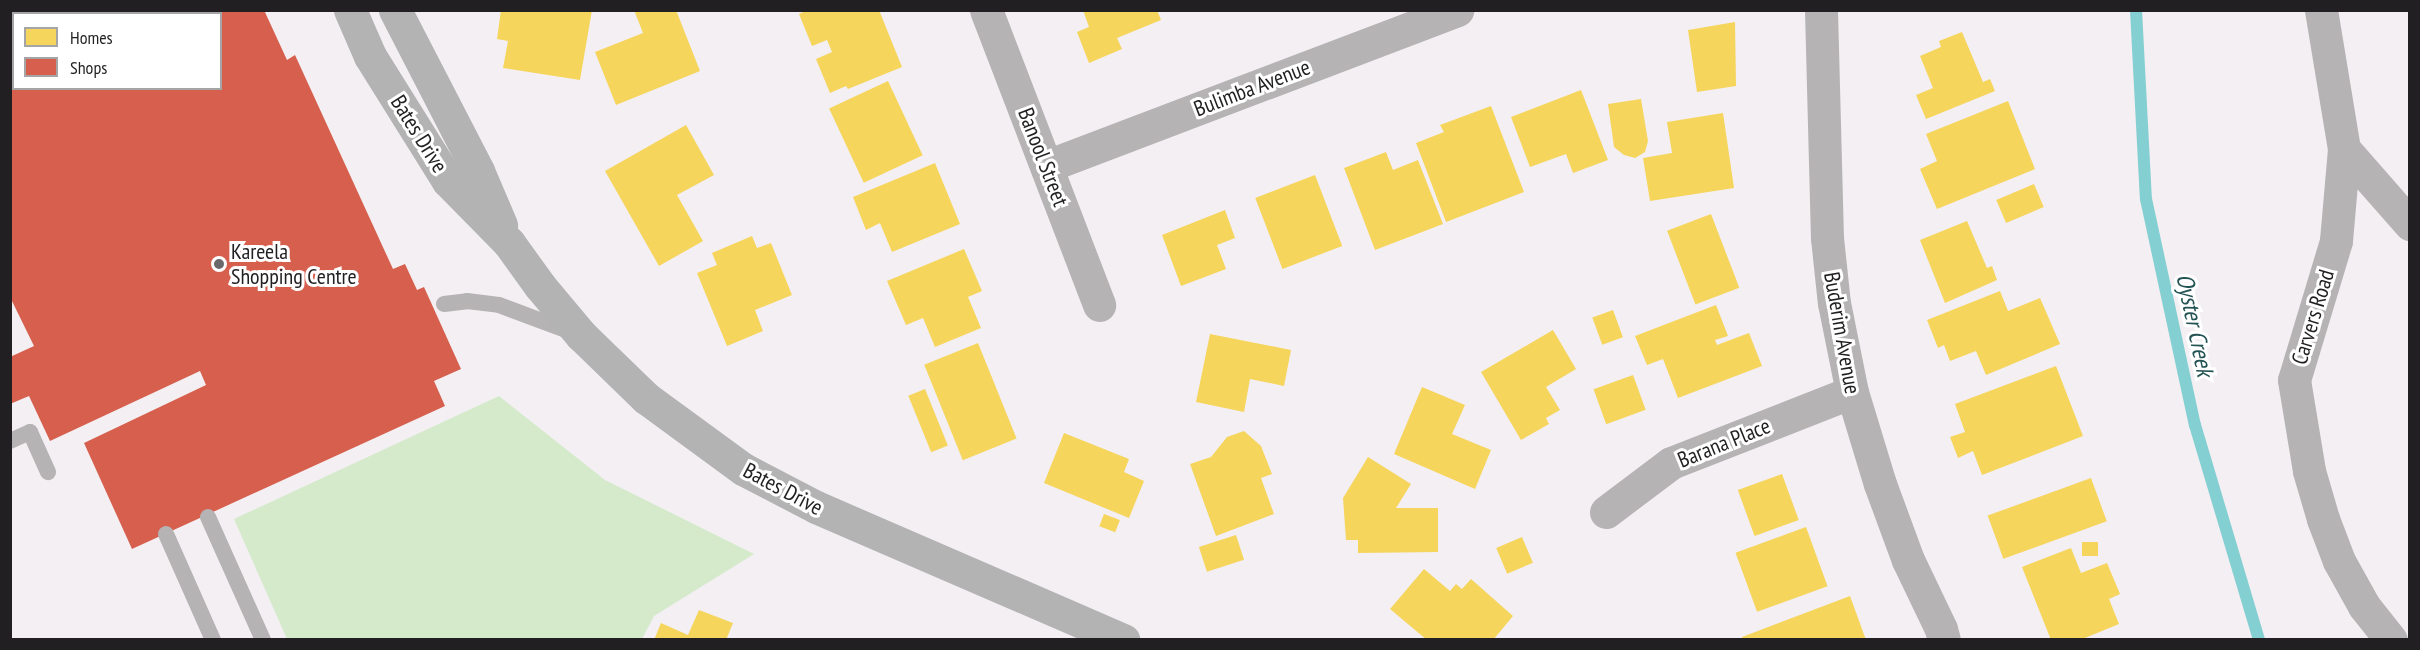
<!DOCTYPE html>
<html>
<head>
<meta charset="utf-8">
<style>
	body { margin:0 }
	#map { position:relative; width:2420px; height:650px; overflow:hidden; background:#f3eff3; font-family:"PT Sans Narrow",sans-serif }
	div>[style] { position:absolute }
	.green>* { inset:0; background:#d4eacb }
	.homes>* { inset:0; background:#f6d55c; transform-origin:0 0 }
	.shops>* { inset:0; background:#d6604d }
	.stream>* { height:12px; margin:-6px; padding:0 6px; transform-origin:6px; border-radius:6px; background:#84cfd1 }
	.lane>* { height:16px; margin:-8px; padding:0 8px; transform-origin:8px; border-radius:8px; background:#b5b3b4 }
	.street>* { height:33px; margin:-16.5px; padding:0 16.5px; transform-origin:16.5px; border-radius:16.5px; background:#b5b3b4 }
	.secondary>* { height:33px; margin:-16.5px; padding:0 16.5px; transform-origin:16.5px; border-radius:16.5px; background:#b4b3b4 }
	.dots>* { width:16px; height:16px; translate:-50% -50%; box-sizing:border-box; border:3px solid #fff; border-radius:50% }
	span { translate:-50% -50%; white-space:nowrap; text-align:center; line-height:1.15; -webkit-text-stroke:6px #fff; paint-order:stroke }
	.street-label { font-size:22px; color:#211f21 }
	.poi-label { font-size:22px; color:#211f21 }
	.left { translate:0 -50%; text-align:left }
	.water-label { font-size:24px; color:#245354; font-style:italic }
	.frame { position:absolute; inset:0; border:12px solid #211f21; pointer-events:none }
	.legend { position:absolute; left:12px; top:12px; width:210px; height:78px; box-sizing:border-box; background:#fff; border:2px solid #a6a5a6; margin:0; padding:8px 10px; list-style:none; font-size:18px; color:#211f21 }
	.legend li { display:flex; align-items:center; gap:12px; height:30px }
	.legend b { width:30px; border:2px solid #a6a5a6 }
</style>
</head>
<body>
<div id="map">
	<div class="green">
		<i style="clip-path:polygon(499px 396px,605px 480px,754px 554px,654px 616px,642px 639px,287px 639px,234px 519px)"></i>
	</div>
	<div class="homes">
		<i style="clip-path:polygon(501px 10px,592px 10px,580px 80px,503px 68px,508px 41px,497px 39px)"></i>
		<i style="clip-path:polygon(634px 10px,676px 10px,700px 71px,616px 105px,595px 52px,643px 33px)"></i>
		<i style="clip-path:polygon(807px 10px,879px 10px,902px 67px,848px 89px,846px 86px,830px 93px,816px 59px,832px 52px,827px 40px,812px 46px,799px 14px)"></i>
		<i style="clip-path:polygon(1083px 10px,1157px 10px,1161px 20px,1117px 38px,1122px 49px,1089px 63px,1077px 32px,1089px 27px)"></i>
		<i style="clip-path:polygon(1735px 22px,1736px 86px,1697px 92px,1688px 30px)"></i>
		<i style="clip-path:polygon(1962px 32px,1983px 82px,1990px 79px,1995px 91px,1926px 119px,1916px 95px,1933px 88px,1920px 56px,1941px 47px,1939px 41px)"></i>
		<i style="left:888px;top:81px;width:82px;height:65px;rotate:65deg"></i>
		<i style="clip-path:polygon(1581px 90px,1608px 160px,1573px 173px,1566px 154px,1530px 167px,1511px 117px)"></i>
		<i style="clip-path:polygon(1641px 99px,1648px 141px,1645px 152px,1635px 158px,1624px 155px,1614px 147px,1608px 104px)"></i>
		<i style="clip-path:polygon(2008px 101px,2035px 169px,1937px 209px,1920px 169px,1937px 161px,1926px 134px)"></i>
		<i style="clip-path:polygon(1491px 106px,1524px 192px,1446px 222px,1416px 143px,1444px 132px,1440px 125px)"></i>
		<i style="clip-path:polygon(1723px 113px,1734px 188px,1650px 201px,1643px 158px,1672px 153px,1667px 122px)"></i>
		<i style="clip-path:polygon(686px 125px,714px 175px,677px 195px,703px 241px,659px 266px,605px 171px)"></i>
		<i style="clip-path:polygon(1386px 152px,1393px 170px,1418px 160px,1443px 224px,1375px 250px,1344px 168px)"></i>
		<i style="clip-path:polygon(935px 163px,960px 224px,892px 252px,880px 223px,866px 230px,853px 197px)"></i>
		<i style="left:1315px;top:175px;width:76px;height:64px;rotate:69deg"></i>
		<i style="left:2034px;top:184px;width:25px;height:41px;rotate:67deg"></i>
		<i style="clip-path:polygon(1225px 210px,1235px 238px,1217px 245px,1226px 269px,1181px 286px,1162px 235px)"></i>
		<i style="left:1711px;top:214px;width:79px;height:47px;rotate:69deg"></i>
		<i style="clip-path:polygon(1967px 221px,1987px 268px,1992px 266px,1997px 280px,1945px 303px,1920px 240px)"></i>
		<i style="clip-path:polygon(752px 236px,757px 248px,771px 243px,792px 295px,755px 310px,763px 331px,727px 346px,697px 273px,717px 265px,712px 253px)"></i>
		<i style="clip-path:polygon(964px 249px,982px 291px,968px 297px,981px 328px,935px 347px,923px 318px,906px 325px,887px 281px)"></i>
		<i style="clip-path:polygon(2000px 291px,2008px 311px,2040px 298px,2060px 344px,1986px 375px,1976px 351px,1950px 361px,1944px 345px,1938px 348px,1927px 320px)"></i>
		<i style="clip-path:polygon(1716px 305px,1728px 336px,1715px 340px,1717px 345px,1749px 333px,1762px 366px,1678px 398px,1663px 359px,1647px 365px,1635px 336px)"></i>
		<i style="left:1613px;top:310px;width:29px;height:22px;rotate:70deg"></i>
		<i style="clip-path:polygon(1553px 330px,1576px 369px,1546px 387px,1560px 410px,1546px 418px,1549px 424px,1521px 440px,1481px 372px)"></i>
		<i style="clip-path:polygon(1210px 334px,1291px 350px,1284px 386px,1250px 379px,1244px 412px,1196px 402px)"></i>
		<i style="left:978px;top:343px;width:103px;height:58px;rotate:68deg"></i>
		<i style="clip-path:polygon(2056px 366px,2083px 436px,1982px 475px,1973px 451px,1958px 458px,1950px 437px,1965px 432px,1955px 404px)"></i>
		<i style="left:1633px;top:375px;width:37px;height:42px;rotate:70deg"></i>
		<i style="clip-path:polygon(1422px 387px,1465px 405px,1452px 434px,1491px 450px,1475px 489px,1394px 454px)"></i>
		<i style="left:925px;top:389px;width:61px;height:18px;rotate:68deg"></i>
		<i style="clip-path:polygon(1244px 431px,1261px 446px,1272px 474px,1261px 478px,1274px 514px,1216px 536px,1190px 464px,1211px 457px,1227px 437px)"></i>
		<i style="clip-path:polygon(1064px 433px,1129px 459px,1124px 472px,1144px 481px,1129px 518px,1044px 483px)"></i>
		<i style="clip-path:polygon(1368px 457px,1411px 484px,1396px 508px,1438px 508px,1438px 552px,1358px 553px,1358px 540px,1346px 540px,1343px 498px)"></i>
		<i style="left:1782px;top:474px;width:49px;height:47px;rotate:70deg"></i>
		<i style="left:2091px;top:478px;width:46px;height:110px;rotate:70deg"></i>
		<i style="left:1104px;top:514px;width:17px;height:13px;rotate:21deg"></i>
		<i style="left:1806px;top:527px;width:63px;height:75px;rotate:70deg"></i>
		<i style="left:1236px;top:535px;width:26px;height:39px;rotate:72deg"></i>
		<i style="left:1522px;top:537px;width:28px;height:28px;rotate:67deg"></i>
		<i style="left:2082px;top:542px;width:16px;height:14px"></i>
		<i style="clip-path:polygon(2071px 548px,2081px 573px,2107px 563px,2120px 594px,2109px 599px,2119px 624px,2080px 640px,2051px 640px,2022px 567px)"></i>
		<i style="clip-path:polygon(1424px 569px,1450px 591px,1456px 584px,1462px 589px,1471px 579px,1513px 616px,1493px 640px,1427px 640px,1390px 609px)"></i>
		<i style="clip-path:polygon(1850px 596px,1866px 640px,1743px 640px,1742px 637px)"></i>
		<i style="clip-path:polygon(699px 610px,733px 623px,726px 640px,654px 640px,661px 623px,688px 635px)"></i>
	</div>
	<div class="shops">
		<i style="clip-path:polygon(evenodd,10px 10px,264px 10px,287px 60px,295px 55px,393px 269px,405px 264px,417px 290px,424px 287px,461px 369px,434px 381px,445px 406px,132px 549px,84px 443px,206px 385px,200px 371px,50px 441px,29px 396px,10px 404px,10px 357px,34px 346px,10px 297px,10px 10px,14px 14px,220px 14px,220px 88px,14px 88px,14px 14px)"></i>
	</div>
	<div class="stream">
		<i style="left:2136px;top:10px;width:189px;rotate:87deg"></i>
		<i style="left:2146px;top:199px;width:231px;rotate:77.8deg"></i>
		<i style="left:2195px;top:425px;width:224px;rotate:73.4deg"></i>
	</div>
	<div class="lane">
		<i style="left:444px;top:304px;width:23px;rotate:-7deg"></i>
		<i style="left:467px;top:301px;width:32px;rotate:7deg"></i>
		<i style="left:499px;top:305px;width:75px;rotate:20.4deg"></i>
		<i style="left:10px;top:441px;width:22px;rotate:-24deg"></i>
		<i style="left:30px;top:432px;width:44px;rotate:65.8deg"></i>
		<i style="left:208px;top:517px;width:135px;rotate:65.9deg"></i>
		<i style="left:166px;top:534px;width:116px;rotate:66.1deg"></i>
	</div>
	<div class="street">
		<i style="left:986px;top:10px;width:316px;rotate:69deg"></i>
		<i style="left:1821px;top:10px;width:228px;rotate:88.5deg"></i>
		<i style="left:1827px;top:238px;width:65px;rotate:83.9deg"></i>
		<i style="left:1834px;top:303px;width:91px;rotate:78.6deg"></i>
		<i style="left:1852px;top:392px;width:96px;rotate:73.1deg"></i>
		<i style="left:1880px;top:484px;width:81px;rotate:69.8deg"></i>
		<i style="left:1908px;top:560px;width:76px;rotate:64.4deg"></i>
		<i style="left:1941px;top:629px;width:11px;rotate:75deg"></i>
		<i style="left:2321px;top:10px;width:141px;rotate:80.6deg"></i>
		<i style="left:2344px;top:149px;width:92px;rotate:95deg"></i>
		<i style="left:2336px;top:241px;width:145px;rotate:106.8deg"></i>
		<i style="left:2294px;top:380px;width:92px;rotate:80.6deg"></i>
		<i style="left:2309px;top:471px;width:50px;rotate:73.7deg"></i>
		<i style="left:2323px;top:519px;width:45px;rotate:69.1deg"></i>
		<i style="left:2339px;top:561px;width:51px;rotate:60.9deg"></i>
		<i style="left:2364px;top:606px;width:43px;rotate:51.5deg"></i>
		<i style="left:2344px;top:149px;width:100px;rotate:48.7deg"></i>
		<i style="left:1047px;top:166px;width:439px;rotate:-20.8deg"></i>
		<i style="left:1606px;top:512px;width:81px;rotate:-37deg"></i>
		<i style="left:1671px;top:463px;width:194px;rotate:-21.4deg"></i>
	</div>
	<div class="secondary">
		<i style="left:350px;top:10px;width:50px;rotate:66.5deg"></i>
		<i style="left:370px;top:56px;width:147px;rotate:58deg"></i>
		<i style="left:448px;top:181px;width:87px;rotate:45.5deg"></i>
		<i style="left:509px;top:243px;width:53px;rotate:54.2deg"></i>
		<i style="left:540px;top:286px;width:64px;rotate:50.1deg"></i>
		<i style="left:581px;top:335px;width:91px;rotate:44.1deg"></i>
		<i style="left:646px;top:398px;width:120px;rotate:36.2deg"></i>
		<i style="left:743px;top:469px;width:82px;rotate:27.5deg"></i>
		<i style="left:816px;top:507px;width:335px;rotate:23.4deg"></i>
		<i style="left:395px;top:10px;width:181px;rotate:62.7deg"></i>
		<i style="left:478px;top:171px;width:59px;rotate:66.9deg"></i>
	</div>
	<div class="dots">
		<i style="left:219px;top:264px;background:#6a686a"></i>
	</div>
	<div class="street-label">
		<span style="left:1252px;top:88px;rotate:-21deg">Bulimba Avenue</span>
		<span style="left:419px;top:134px;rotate:58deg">Bates Drive</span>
		<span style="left:1043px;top:157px;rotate:69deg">Banool Street</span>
		<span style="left:2313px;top:317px;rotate:-73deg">Carvers Road</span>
		<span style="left:1842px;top:333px;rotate:80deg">Buderim Avenue</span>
		<span style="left:1724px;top:443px;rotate:-22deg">Barana Place</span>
		<span style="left:783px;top:489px;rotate:28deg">Bates Drive</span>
	</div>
	<div class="poi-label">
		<span class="left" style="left:231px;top:264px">Kareela<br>Shopping Centre</span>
	</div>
	<div class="water-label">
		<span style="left:2195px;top:325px;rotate:78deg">Oyster Creek</span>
	</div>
	<div class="frame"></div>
	<ul class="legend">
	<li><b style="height:16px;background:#f6d55c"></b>Homes</li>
	<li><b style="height:16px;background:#d6604d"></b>Shops</li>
	</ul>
</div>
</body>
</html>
